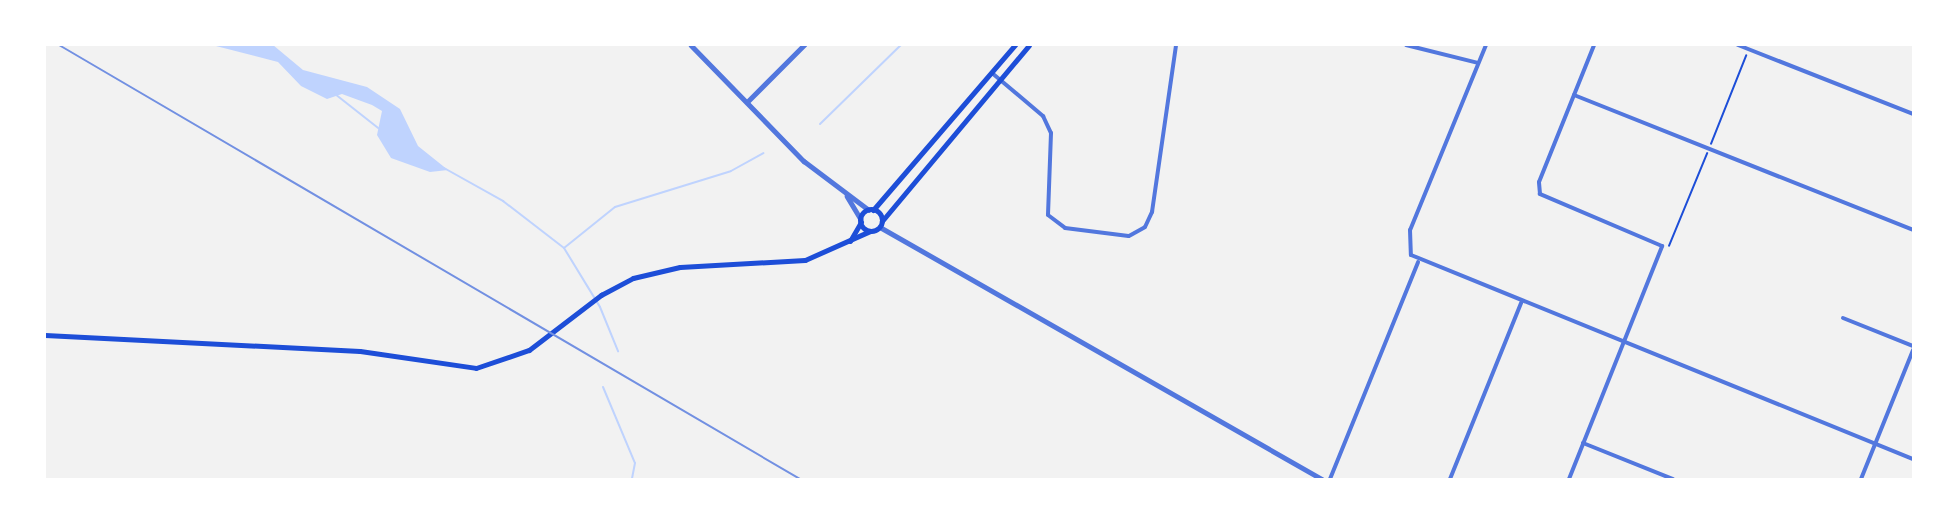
<!DOCTYPE html>
<html>
<head>
<meta charset="utf-8">
<style>
	body { margin:0 }
	#map { position:relative; width:1958px; height:524px; overflow:hidden; background:#f2f2f2; font-family:Roboto,sans-serif }
	div>[style] { position:absolute }
	.water>* { inset:0; background:#bfd3fe }
	.stream>* { height:2px; margin:-1px; padding:0 1px; transform-origin:1px; border-radius:1px; background:#bfd3fe }
	.path>* { height:1.5px; margin:-0.75px; padding:0 0.75px; transform-origin:0.75px; border-radius:0.75px; background:#1d4ed8 }
	.minor>* { height:4px; margin:-2px; padding:0 2px; transform-origin:2px; border-radius:2px; background:#5277de }
	.tertiary>* { height:4.5px; margin:-2.25px; padding:0 2.25px; transform-origin:2.25px; border-radius:2.25px; background:#5277de }
	.secondary>* { height:5px; margin:-2.5px; padding:0 2.5px; transform-origin:2.5px; border-radius:2.5px; background:#1d4ed8 }
	.secondary>.ring { margin:-2.5px; padding:0; box-sizing:content-box; background:none; border:5px solid #1d4ed8; border-radius:50% }
	.rail>* { height:2px; margin:-1px; padding:0 1px; transform-origin:1px; border-radius:1px; background:#7290e2 }
	span { translate:-50% -50%; white-space:nowrap; text-align:center; line-height:1.15; -webkit-text-stroke:6px #fff; paint-order:stroke }
	.frame { position:absolute; inset:0; border:46px solid #fff; pointer-events:none }
</style>
</head>
<body>
<div id="map">
	<div class="water">
		<i style="clip-path:polygon(212px 45px,273px 45px,303px 70px,367px 87px,400px 109px,418px 146px,448px 170px,430px 172px,391px 158px,377px 135px,382px 111px,372px 105px,342px 94px,327px 99px,301px 86px,278px 62px)"></i>
	</div>
	<div class="stream">
		<i style="left:335px;top:94px;width:55px;rotate:38.3deg"></i>
		<i style="left:820px;top:124px;width:113px;rotate:-44.3deg"></i>
		<i style="left:444px;top:168px;width:68px;rotate:29.2deg"></i>
		<i style="left:503px;top:201px;width:77px;rotate:37.6deg"></i>
		<i style="left:564px;top:248px;width:69px;rotate:58.6deg"></i>
		<i style="left:600px;top:307px;width:48px;rotate:67.8deg"></i>
		<i style="left:564px;top:248px;width:65px;rotate:-38.8deg"></i>
		<i style="left:615px;top:207px;width:121px;rotate:-17.2deg"></i>
		<i style="left:731px;top:171px;width:37px;rotate:-29deg"></i>
		<i style="left:603px;top:387px;width:82px;rotate:67.2deg"></i>
		<i style="left:635px;top:463px;width:16px;rotate:101deg"></i>
	</div>
	<div class="path">
		<i style="left:1711px;top:144px;width:95px;rotate:-68.3deg"></i>
		<i style="left:1669px;top:246px;width:100px;rotate:-67.6deg"></i>
	</div>
	<div class="minor">
		<i style="left:1406px;top:45px;width:74px;rotate:14deg"></i>
		<i style="left:1486px;top:45px;width:200px;rotate:112.3deg"></i>
		<i style="left:1410px;top:230px;width:25px;rotate:88deg"></i>
		<i style="left:1411px;top:255px;width:542px;rotate:22.12deg"></i>
		<i style="left:1738px;top:45px;width:188px;rotate:21.5deg"></i>
		<i style="left:992px;top:73px;width:67px;rotate:40.1deg"></i>
		<i style="left:1043px;top:116px;width:19px;rotate:65deg"></i>
		<i style="left:1051px;top:133px;width:82px;rotate:92.1deg"></i>
		<i style="left:1048px;top:215px;width:21px;rotate:37deg"></i>
		<i style="left:1065px;top:228px;width:64px;rotate:7.1deg"></i>
		<i style="left:1129px;top:236px;width:18px;rotate:-29deg"></i>
		<i style="left:1145px;top:227px;width:17px;rotate:-65deg"></i>
		<i style="left:1152px;top:212px;width:169px;rotate:-81.8deg"></i>
		<i style="left:1574px;top:95px;width:365px;rotate:21.7deg"></i>
		<i style="left:1843px;top:318px;width:75px;rotate:21.8deg"></i>
		<i style="left:1583px;top:443px;width:97px;rotate:21.8deg"></i>
		<i style="left:1330px;top:479px;width:234px;rotate:-67.9deg"></i>
		<i style="left:1450px;top:479px;width:190px;rotate:-68deg"></i>
		<i style="left:1569px;top:479px;width:251px;rotate:-68.2deg"></i>
		<i style="left:1662px;top:246px;width:133px;rotate:-156.9deg"></i>
		<i style="left:1540px;top:194px;width:12px;rotate:-95deg"></i>
		<i style="left:1539px;top:182px;width:148px;rotate:-68.1deg"></i>
		<i style="left:1861px;top:479px;width:139px;rotate:-68deg"></i>
	</div>
	<div class="tertiary">
		<i style="left:691px;top:45px;width:162px;rotate:45.8deg"></i>
		<i style="left:804px;top:161px;width:81px;rotate:37deg"></i>
		<i style="left:747px;top:102px;width:81px;rotate:-45deg"></i>
		<i style="left:847px;top:196px;width:27px;rotate:59deg"></i>
		<i style="left:880px;top:227px;width:509px;rotate:29.69deg"></i>
	</div>
	<div class="secondary">
		<i class="ring" style="left:860px;top:209px;width:17px;height:17px"></i>
		<i style="left:873px;top:210px;width:218px;rotate:-49.3deg"></i>
		<i style="left:882px;top:221px;width:229px;rotate:-50.1deg"></i>
		<i style="left:850px;top:241px;width:22px;rotate:-60deg"></i>
		<i style="left:45px;top:335px;width:315px;rotate:2.9deg"></i>
		<i style="left:360px;top:351px;width:117px;rotate:8.3deg"></i>
		<i style="left:476px;top:368px;width:56px;rotate:-18.8deg"></i>
		<i style="left:529px;top:350px;width:91px;rotate:-37.4deg"></i>
		<i style="left:601px;top:295px;width:36px;rotate:-28deg"></i>
		<i style="left:633px;top:278px;width:48px;rotate:-13.2deg"></i>
		<i style="left:680px;top:267px;width:125px;rotate:-3.2deg"></i>
		<i style="left:805px;top:260px;width:71px;rotate:-24deg"></i>
	</div>
	<div class="rail">
		<i style="left:59px;top:45px;width:859px;rotate:30.36deg"></i>
	</div>
	<div class="frame"></div>
</div>
</body>
</html>
